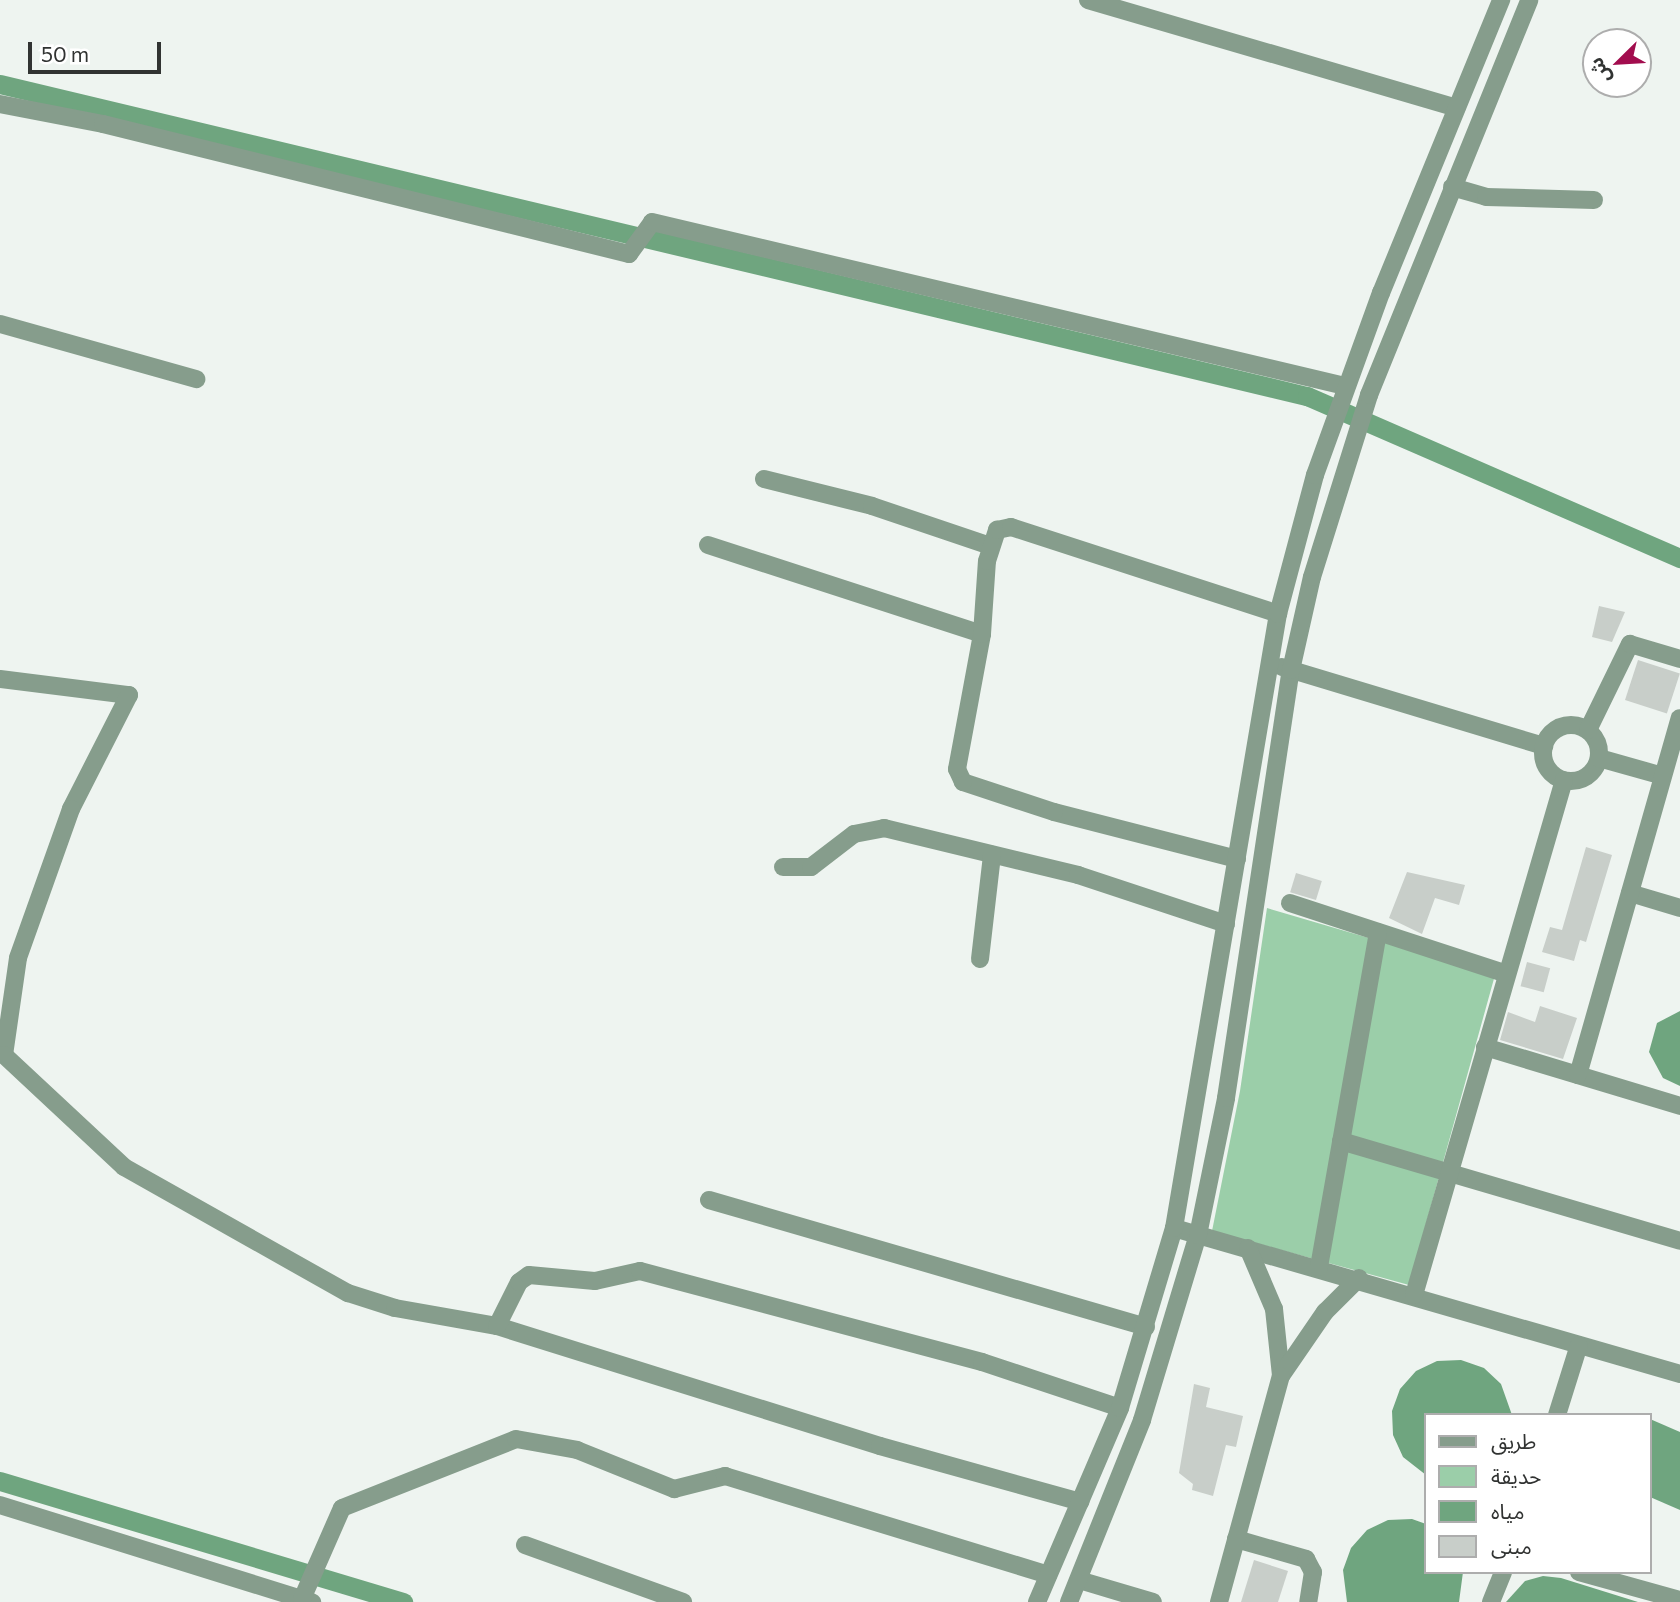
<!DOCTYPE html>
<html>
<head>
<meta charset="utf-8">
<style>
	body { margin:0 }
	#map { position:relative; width:1680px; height:1602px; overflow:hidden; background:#eef4f0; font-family:Commissioner,"Noto Sans Arabic",sans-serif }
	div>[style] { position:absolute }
	.green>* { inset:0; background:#9bcea9 }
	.water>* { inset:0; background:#6fa57f }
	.canal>* { height:19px; margin:-9.5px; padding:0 9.5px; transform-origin:9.5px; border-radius:9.5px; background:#6fa57f }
	.building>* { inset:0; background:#c8cec9; transform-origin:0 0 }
	.minor>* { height:18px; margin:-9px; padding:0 9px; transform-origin:9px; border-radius:9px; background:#869d8c }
	.minor>.ring { margin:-9px; padding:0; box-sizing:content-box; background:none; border:18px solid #869d8c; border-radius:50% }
	span { translate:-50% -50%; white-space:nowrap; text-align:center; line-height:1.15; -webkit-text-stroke:5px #fff; paint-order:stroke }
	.legend { position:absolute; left:1424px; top:1413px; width:228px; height:161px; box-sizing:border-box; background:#fff; border:2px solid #adadad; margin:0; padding:9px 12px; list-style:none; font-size:21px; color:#313332 }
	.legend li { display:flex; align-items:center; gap:14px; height:35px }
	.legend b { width:35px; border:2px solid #adadad }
	.north { position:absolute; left:1582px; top:28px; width:70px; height:70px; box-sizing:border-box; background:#fff; border:2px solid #adadad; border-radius:50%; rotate:246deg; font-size:19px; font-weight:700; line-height:28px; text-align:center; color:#313332 }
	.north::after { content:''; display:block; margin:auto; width:24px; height:32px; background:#a20d4e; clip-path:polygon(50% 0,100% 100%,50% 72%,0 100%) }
	.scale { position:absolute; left:28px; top:42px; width:133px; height:32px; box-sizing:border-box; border:4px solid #313332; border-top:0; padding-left:9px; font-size:21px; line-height:24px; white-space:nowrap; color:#313332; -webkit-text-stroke:5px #fff; paint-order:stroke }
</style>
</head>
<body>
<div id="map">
	<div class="green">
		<i style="clip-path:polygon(1267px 908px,1495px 975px,1409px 1285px,1212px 1231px,1240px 1091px)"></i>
	</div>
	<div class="water">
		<i style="clip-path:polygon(1680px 1011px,1680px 1086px,1663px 1078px,1649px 1052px,1657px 1023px)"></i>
		<i style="clip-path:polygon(1461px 1360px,1484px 1368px,1501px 1384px,1512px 1415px,1426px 1415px,1426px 1475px,1403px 1457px,1393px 1435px,1392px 1411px,1400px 1389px,1416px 1371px,1437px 1361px)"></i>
		<i style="clip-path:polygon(1650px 1419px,1680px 1432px,1680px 1510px,1650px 1497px)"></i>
		<i style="clip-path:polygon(1412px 1519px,1426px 1524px,1426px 1572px,1463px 1572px,1459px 1602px,1347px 1602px,1343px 1570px,1351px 1548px,1367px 1530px,1388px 1520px)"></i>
		<i style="clip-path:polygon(1543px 1576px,1561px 1578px,1638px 1602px,1506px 1602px,1525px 1581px)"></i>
	</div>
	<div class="canal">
		<i style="left:0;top:84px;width:1344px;rotate:13.43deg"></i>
		<i style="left:1307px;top:396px;width:407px;rotate:23.5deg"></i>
		<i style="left:0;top:1481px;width:421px;rotate:16.7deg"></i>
	</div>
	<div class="building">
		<i style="clip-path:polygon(1599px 606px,1625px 612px,1612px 642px,1592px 637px)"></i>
		<i style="left:1638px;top:660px;width:44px;height:42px;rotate:18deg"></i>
		<i style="clip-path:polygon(1586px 847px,1612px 855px,1586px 942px,1580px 940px,1574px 961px,1542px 952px,1550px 927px,1562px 930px)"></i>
		<i style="clip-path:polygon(1407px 872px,1465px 885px,1459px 905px,1435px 898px,1422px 934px,1389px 918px)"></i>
		<i style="left:1296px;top:873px;width:27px;height:20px;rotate:17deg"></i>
		<i style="left:1527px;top:962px;width:24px;height:25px;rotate:15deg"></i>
		<i style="clip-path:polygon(1540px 1006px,1577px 1018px,1563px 1059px,1500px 1040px,1508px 1012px,1535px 1022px)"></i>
		<i style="clip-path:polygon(1194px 1384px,1210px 1388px,1206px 1407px,1243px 1416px,1236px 1447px,1226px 1445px,1213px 1496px,1192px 1490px,1193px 1484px,1179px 1473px)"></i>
		<i style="clip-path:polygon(1254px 1560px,1288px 1571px,1278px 1602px,1241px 1602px)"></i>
	</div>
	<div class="minor">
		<i style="left:1088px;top:0;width:384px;rotate:16.3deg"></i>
		<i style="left:0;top:104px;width:105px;rotate:11deg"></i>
		<i style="left:103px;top:124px;width:542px;rotate:13.88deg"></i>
		<i style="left:629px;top:254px;width:39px;rotate:-54deg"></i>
		<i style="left:652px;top:222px;width:712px;rotate:13.31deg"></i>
		<i style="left:1452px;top:187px;width:35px;rotate:16deg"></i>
		<i style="left:1486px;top:197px;width:108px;rotate:1.6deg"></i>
		<i style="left:0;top:324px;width:204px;rotate:15.7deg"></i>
		<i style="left:764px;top:479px;width:111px;rotate:14deg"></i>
		<i style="left:872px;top:506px;width:125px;rotate:18.7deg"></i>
		<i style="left:708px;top:545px;width:288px;rotate:18deg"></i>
		<i style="left:1282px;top:667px;width:274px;rotate:16.8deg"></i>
		<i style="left:0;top:679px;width:130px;rotate:7.1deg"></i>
		<i style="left:129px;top:695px;width:128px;rotate:117deg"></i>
		<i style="left:71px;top:809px;width:158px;rotate:109.6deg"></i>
		<i style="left:18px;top:958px;width:98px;rotate:98.2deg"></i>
		<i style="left:4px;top:1055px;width:164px;rotate:43deg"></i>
		<i style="left:124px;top:1167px;width:257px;rotate:29.4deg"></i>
		<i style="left:348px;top:1293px;width:49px;rotate:17.7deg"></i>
		<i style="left:395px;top:1308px;width:104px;rotate:10deg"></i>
		<i style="left:497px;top:1326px;width:401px;rotate:17.4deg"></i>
		<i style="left:880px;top:1446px;width:208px;rotate:15.6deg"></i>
		<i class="ring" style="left:1543px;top:725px;width:38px;height:38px"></i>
		<i style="left:1588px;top:730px;width:96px;rotate:-64deg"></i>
		<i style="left:1630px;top:644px;width:52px;rotate:16.7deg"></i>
		<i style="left:1599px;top:758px;width:66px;rotate:15.7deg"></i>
		<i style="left:1237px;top:859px;width:189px;rotate:-165.6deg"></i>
		<i style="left:1054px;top:812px;width:96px;rotate:-161.8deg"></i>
		<i style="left:963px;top:782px;width:14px;rotate:-115deg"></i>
		<i style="left:957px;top:769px;width:137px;rotate:-79.5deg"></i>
		<i style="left:982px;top:634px;width:73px;rotate:-86.1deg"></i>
		<i style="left:987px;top:561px;width:33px;rotate:-72deg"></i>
		<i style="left:997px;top:530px;width:14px;rotate:-12deg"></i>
		<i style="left:1011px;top:527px;width:281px;rotate:18deg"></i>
		<i style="left:783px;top:867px;width:28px"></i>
		<i style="left:811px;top:867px;width:54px;rotate:-37.5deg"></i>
		<i style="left:854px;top:834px;width:31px;rotate:-11deg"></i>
		<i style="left:884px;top:828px;width:200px;rotate:13.6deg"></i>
		<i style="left:1078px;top:875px;width:156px;rotate:18.3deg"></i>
		<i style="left:1630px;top:893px;width:52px;rotate:16.7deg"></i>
		<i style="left:1290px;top:903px;width:228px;rotate:18.1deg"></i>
		<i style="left:980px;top:959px;width:105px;rotate:-83.4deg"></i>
		<i style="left:1485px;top:1047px;width:204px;rotate:16.8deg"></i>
		<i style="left:1578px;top:1075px;width:371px;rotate:-74.1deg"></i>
		<i style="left:1341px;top:1141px;width:353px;rotate:16.4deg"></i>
		<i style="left:709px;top:1200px;width:455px;rotate:16.2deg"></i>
		<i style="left:1174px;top:1228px;width:527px;rotate:16.09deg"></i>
		<i style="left:1248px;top:1248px;width:66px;rotate:66.9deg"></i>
		<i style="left:1274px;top:1309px;width:67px;rotate:84deg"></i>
		<i style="left:1281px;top:1376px;width:78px;rotate:-55.5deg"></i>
		<i style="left:1325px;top:1312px;width:48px;rotate:-45deg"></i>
		<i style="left:1319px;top:1267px;width:340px;rotate:-80deg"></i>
		<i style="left:1414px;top:1295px;width:536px;rotate:-73.76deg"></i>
		<i style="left:497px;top:1326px;width:49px;rotate:-63.4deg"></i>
		<i style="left:519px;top:1282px;width:12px;rotate:-35deg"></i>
		<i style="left:529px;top:1275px;width:66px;rotate:5.2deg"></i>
		<i style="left:595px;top:1281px;width:46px;rotate:-12.5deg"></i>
		<i style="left:640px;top:1271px;width:354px;rotate:14.9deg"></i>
		<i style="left:982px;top:1362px;width:145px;rotate:18.4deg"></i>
		<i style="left:1557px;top:1415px;width:73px;rotate:-72.6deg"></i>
		<i style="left:0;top:1505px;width:327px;rotate:17.3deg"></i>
		<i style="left:1236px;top:1539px;width:73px;rotate:15.9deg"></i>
		<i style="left:1306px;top:1559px;width:15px;rotate:62deg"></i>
		<i style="left:1313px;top:1572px;width:30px;rotate:99deg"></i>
		<i style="left:525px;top:1545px;width:168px;rotate:19.8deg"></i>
		<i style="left:1579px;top:1572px;width:105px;rotate:15.5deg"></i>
		<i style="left:1079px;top:1580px;width:77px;rotate:16.6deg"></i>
		<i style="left:302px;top:1599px;width:99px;rotate:-66.3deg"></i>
		<i style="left:342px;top:1508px;width:187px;rotate:-21.6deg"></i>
		<i style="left:516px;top:1439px;width:62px;rotate:10.2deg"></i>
		<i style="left:577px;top:1450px;width:105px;rotate:21.9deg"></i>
		<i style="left:674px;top:1489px;width:53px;rotate:-14.3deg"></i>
		<i style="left:725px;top:1476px;width:338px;rotate:17deg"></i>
		<i style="left:1037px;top:1602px;width:211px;rotate:-66.8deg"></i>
		<i style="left:1120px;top:1408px;width:188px;rotate:-73.3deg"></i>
		<i style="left:1174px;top:1228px;width:623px;rotate:-80.39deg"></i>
		<i style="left:1278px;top:614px;width:144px;rotate:-75.1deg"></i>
		<i style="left:1315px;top:475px;width:194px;rotate:-70.1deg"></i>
		<i style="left:1381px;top:293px;width:317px;rotate:-67.7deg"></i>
		<i style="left:1069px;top:1602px;width:196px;rotate:-68.1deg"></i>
		<i style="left:1142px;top:1420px;width:193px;rotate:-73.2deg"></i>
		<i style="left:1198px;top:1235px;width:140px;rotate:-78.4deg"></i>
		<i style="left:1226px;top:1098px;width:433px;rotate:-81.4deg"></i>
		<i style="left:1291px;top:670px;width:95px;rotate:-77.3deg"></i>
		<i style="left:1312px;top:577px;width:191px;rotate:-72.6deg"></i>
		<i style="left:1369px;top:395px;width:426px;rotate:-67.9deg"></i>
		<i style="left:1219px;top:1602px;width:234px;rotate:-74.7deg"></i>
		<i style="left:1491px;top:1602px;width:32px;rotate:-68deg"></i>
	</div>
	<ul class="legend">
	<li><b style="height:9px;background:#869d8c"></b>طريق</li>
	<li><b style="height:19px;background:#9bcea9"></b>حديقة</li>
	<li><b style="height:19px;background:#6fa57f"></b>مياه</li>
	<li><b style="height:19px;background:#c8cec9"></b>مبنى</li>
	</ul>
	<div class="north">ش</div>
	<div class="scale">50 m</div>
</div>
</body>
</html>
